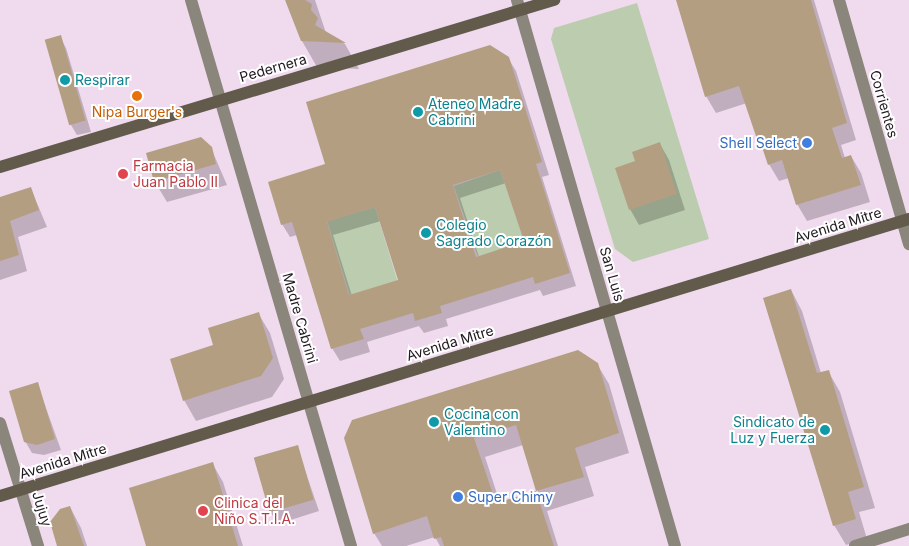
<!DOCTYPE html>
<html>
<head>
<meta charset="utf-8">
<style>
	body { margin:0 }
	#map { position:relative; width:909px; height:546px; overflow:hidden; background:#f0daee; font-family:Inter,sans-serif }
	div>[style] { position:absolute }
	.green>* { inset:0; background:#bbcdae; transform-origin:0 0 }
	.shadow>* { inset:0; background:#0003 }
	.building>* { inset:0; background:#b49e82; transform-origin:0 0 }
	.street>* { height:12px; margin:-6px; padding:0 6px; transform-origin:6px; border-radius:6px; background:#8b867b }
	.secondary>* { height:12px; margin:-6px; padding:0 6px; transform-origin:6px; border-radius:6px; background:#625b4c }
	.dots>* { width:14px; height:14px; translate:-50% -50%; box-sizing:border-box; border:2px solid #fff; border-radius:50% }
	span { translate:-50% -50%; white-space:nowrap; text-align:center; line-height:1.15; -webkit-text-stroke:4px #fff; paint-order:stroke }
	.street-label { font-size:14px; color:#20181f }
	.culture-label { font-size:14px; color:#0d838f }
	.left { translate:0 -50%; text-align:left }
	.right { translate:-100% -50%; text-align:right }
	.food-label { font-size:14px; color:#c56008 }
	.shop-label { font-size:14px; color:#366cbe }
	.health-label { font-size:14px; color:#be3a42 }
</style>
</head>
<body>
<div id="map">
	<div class="green">
		<i style="clip-path:polygon(637px 3px,709px 239px,633px 262px,615px 249px,551px 39px,554px 28px)"></i>
		<i style="left:500px;top:170px;width:75px;height:49px;rotate:71deg"></i>
		<i style="left:375px;top:207px;width:77px;height:50px;rotate:73deg"></i>
	</div>
	<div class="shadow">
		<i style="clip-path:polygon(288px 0,315px 0,326px 33px,345px 44px,359px 69px,317px 67px,302px 41px)"></i>
		<i style="clip-path:polygon(678px 0,814px 0,856px 140px,841px 145px,845px 158px,851px 156px,861px 173px,870px 202px,807px 221px,797px 204px,789px 178px,779px 181px,769px 164px,747px 103px,716px 113px,706px 96px)"></i>
		<i style="clip-path:polygon(60px 37px,66px 48px,91px 132px,77px 135px,71px 125px)"></i>
		<i style="clip-path:polygon(evenodd,508px 58px,516px 71px,549px 175px,542px 177px,576px 286px,543px 296px,540px 290px,446px 319px,448px 326px,424px 333px,419px 326px,367px 342px,370px 352px,340px 361px,332px 348px,297px 235px,290px 237px,282px 224px,326px 165px,508px 58px,506px 183px,525px 242px,479px 257px,460px 198px,506px 183px,508px 58px,381px 221px,399px 281px,352px 296px,333px 235px,381px 221px)"></i>
		<i style="clip-path:polygon(660px 144px,669px 160px,685px 210px,639px 225px,630px 209px,637px 162px)"></i>
		<i style="clip-path:polygon(211px 148px,227px 185px,167px 202px,155px 182px,148px 154px)"></i>
		<i style="clip-path:polygon(31px 189px,47px 227px,18px 237px,27px 271px,0 280px,0 198px)"></i>
		<i style="clip-path:polygon(791px 290px,802px 311px,821px 373px,828px 371px,840px 392px,875px 508px,859px 512px,867px 539px,846px 545px,834px 525px)"></i>
		<i style="clip-path:polygon(258px 313px,270px 333px,284px 379px,272px 397px,196px 421px,184px 400px,215px 346px)"></i>
		<i style="clip-path:polygon(evenodd,597px 364px,609px 384px,629px 453px,585px 467px,594px 496px,547px 511px,558px 546px,440px 546px,435px 537px,406px 546px,382px 546px,374px 533px,346px 438px,597px 364px,523px 445px,538px 492px,500px 503px,485px 457px,523px 445px)"></i>
		<i style="clip-path:polygon(37px 383px,61px 450px,44px 455px,32px 453px,25px 441px)"></i>
		<i style="clip-path:polygon(297px 447px,319px 511px,278px 524px,271px 513px)"></i>
		<i style="clip-path:polygon(212px 463px,223px 482px,243px 546px,147px 546px)"></i>
		<i style="clip-path:polygon(70px 507px,81px 528px,87px 546px,58px 546px)"></i>
	</div>
	<div class="building">
		<i style="clip-path:polygon(285px 0,305px 0,312px 4px,311px 10px,318px 18px,315px 25px,346px 43px,301px 41px)"></i>
		<i style="clip-path:polygon(676px 0,811px 0,847px 123px,832px 128px,842px 158px,851px 155px,861px 185px,796px 205px,782px 160px,768px 165px,762px 147px,760px 148px,739px 86px,705px 97px)"></i>
		<i style="left:61px;top:35px;width:89px;height:17px;rotate:74deg"></i>
		<i style="clip-path:polygon(evenodd,490px 45px,509px 57px,542px 162px,536px 164px,570px 273px,535px 284px,533px 277px,440px 306px,442px 313px,415px 321px,413px 313px,360px 329px,364px 339px,331px 349px,292px 222px,281px 225px,268px 182px,325px 164px,306px 102px,490px 45px,500px 170px,524px 241px,476px 257px,453px 185px,500px 170px,490px 45px,375px 207px,398px 280px,349px 295px,327px 222px,375px 207px)"></i>
		<i style="clip-path:polygon(201px 137px,212px 147px,216px 164px,154px 182px,146px 153px)"></i>
		<i style="clip-path:polygon(660px 142px,677px 194px,629px 210px,615px 168px,635px 161px,632px 152px)"></i>
		<i style="clip-path:polygon(31px 187px,39px 210px,10px 221px,19px 255px,0 261px,0 197px)"></i>
		<i style="clip-path:polygon(791px 289px,817px 373px,829px 370px,864px 487px,848px 492px,856px 519px,833px 526px,763px 298px)"></i>
		<i style="clip-path:polygon(259px 312px,273px 358px,261px 376px,183px 401px,170px 359px,213px 345px,208px 328px)"></i>
		<i style="clip-path:polygon(evenodd,578px 350px,598px 363px,619px 433px,575px 448px,584px 477px,536px 491px,554px 546px,444px 546px,441px 537px,434px 539px,427px 516px,373px 534px,344px 438px,352px 420px,578px 350px,516px 425px,536px 491px,496px 503px,474px 438px,516px 425px)"></i>
		<i style="clip-path:polygon(38px 382px,55px 439px,37px 445px,24px 442px,9px 391px)"></i>
		<i style="left:298px;top:445px;width:57px;height:46px;rotate:74deg"></i>
		<i style="clip-path:polygon(213px 462px,238px 546px,146px 546px,129px 488px)"></i>
		<i style="clip-path:polygon(70px 506px,84px 546px,57px 546px,50px 522px,60px 509px)"></i>
	</div>
	<div class="street">
		<i style="left:191px;top:0;width:569px;rotate:73.67deg"></i>
		<i style="left:517px;top:0;width:568px;rotate:73.86deg"></i>
		<i style="left:839px;top:0;width:254px;rotate:74deg"></i>
		<i style="left:0;top:423px;width:129px;rotate:72.8deg"></i>
		<i style="left:855px;top:546px;width:57px;rotate:-17.5deg"></i>
	</div>
	<div class="secondary">
		<i style="left:0;top:167px;width:579px;rotate:-16.78deg"></i>
		<i style="left:0;top:496px;width:950px;rotate:-16.95deg"></i>
	</div>
	<div class="dots">
		<i style="left:65px;top:80px;background:#0f9aa8"></i>
		<i style="left:137px;top:96px;background:#e8710a"></i>
		<i style="left:418px;top:112px;background:#0f9aa8"></i>
		<i style="left:807px;top:143px;background:#3f7fe0"></i>
		<i style="left:123px;top:174px;background:#e0444e"></i>
		<i style="left:426px;top:233px;background:#0f9aa8"></i>
		<i style="left:434px;top:422px;background:#0f9aa8"></i>
		<i style="left:825px;top:430px;background:#0f9aa8"></i>
		<i style="left:458px;top:497px;background:#3f7fe0"></i>
		<i style="left:203px;top:511px;background:#e0444e"></i>
	</div>
	<div class="street-label">
		<span style="left:273px;top:68px;rotate:-16deg">Pedernera</span>
		<span style="left:884px;top:104px;rotate:74deg">Corrientes</span>
		<span style="left:838px;top:225px;rotate:-17deg">Avenida Mitre</span>
		<span style="left:612px;top:274px;rotate:74deg">San Luis</span>
		<span style="left:300px;top:318px;rotate:74deg">Madre Cabrini</span>
		<span style="left:450px;top:343px;rotate:-17deg">Avenida Mitre</span>
		<span style="left:63px;top:461px;rotate:-17deg">Avenida Mitre</span>
		<span style="left:42px;top:509px;rotate:73deg">Jujuy</span>
	</div>
	<div class="culture-label">
		<span class="left" style="left:75px;top:80px">Respirar</span>
		<span class="left" style="left:428px;top:112px">Ateneo Madre<br>Cabrini</span>
		<span class="left" style="left:436px;top:233px">Colegio<br>Sagrado Corazón</span>
		<span class="left" style="left:444px;top:422px">Cocina con<br>Valentino</span>
		<span class="right" style="left:815px;top:430px">Sindicato de<br>Luz y Fuerza</span>
	</div>
	<div class="food-label">
		<span style="left:137px;top:112px">Nipa Burger's</span>
	</div>
	<div class="shop-label">
		<span class="right" style="left:797px;top:143px">Shell Select</span>
		<span class="left" style="left:468px;top:497px">Super Chimy</span>
	</div>
	<div class="health-label">
		<span class="left" style="left:133px;top:174px">Farmacia<br>Juan Pablo II</span>
		<span class="left" style="left:214px;top:511px">Clinica del<br>Niño S.T.I.A.</span>
	</div>
</div>
</body>
</html>
